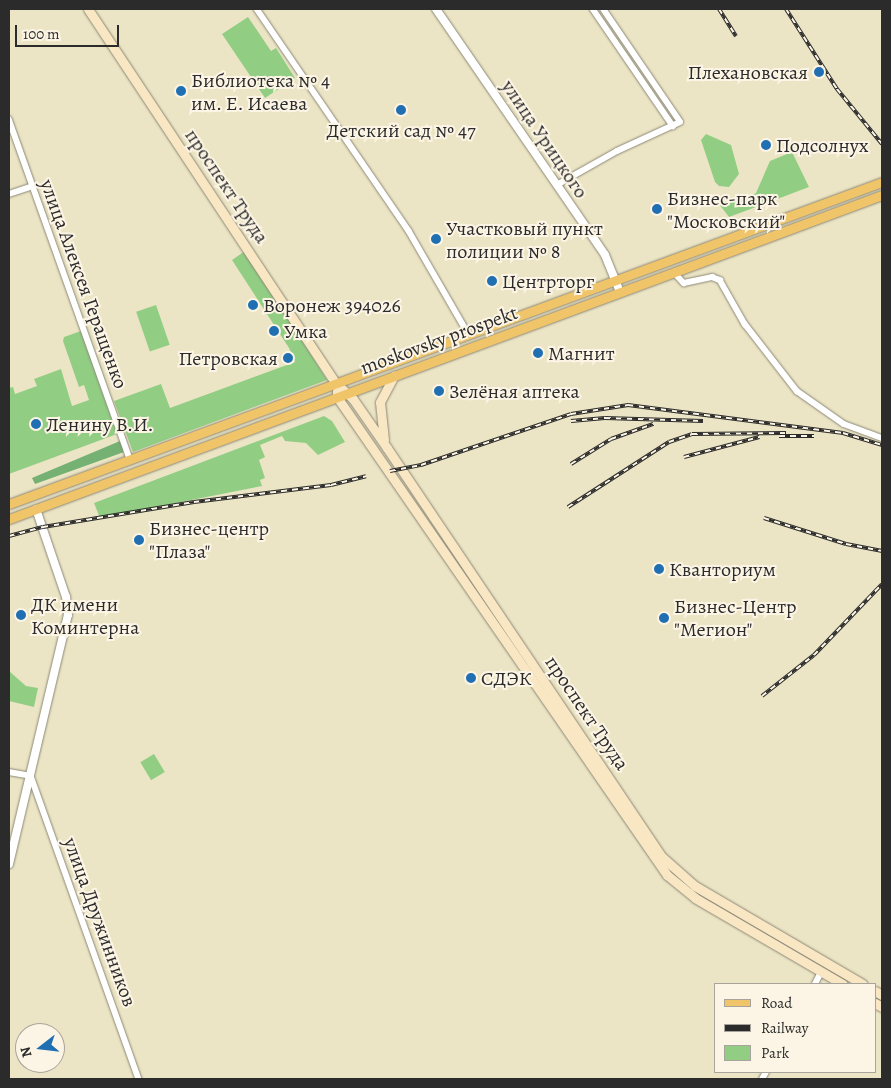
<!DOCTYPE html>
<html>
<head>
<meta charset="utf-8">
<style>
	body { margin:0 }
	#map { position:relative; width:891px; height:1088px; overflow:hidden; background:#ece5c5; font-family:Alegreya,serif }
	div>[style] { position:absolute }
	.green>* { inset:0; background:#91ce84; transform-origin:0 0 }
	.forest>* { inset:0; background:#74b172 }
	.roads { filter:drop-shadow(0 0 1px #8c8878) drop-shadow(0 0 1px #8c8878) }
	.minor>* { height:5.5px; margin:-2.75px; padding:0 2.75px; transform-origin:2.75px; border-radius:2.75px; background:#fff }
	.tertiary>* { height:8px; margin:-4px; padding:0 4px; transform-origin:4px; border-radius:4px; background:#fff }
	.secondary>* { height:9px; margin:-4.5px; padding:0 4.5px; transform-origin:4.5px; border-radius:4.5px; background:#f9e7c3 }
	.primary>* { height:9px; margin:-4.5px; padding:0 4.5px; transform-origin:4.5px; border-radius:4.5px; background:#f0c469 }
	.rail>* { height:4px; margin-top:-2px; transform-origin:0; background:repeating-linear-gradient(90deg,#fcf5e5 0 5.5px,#2b2b2b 0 11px); box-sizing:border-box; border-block:1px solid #2b2b2b }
	.dots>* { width:14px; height:14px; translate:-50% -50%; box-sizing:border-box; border:2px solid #fcf5e5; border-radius:50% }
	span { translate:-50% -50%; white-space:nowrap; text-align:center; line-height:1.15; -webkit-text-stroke:4px #fcf5e5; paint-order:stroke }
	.poi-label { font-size:20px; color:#2b2b2b }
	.right { translate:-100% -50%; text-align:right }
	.left { translate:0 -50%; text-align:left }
	.street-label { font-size:20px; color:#2b2b2b }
	.frame { position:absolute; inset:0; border:10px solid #2b2b2b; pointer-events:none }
	.legend { position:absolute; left:714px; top:983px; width:162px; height:90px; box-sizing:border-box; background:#fcf5e5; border:1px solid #a8a49b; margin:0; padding:6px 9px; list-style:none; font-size:15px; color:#2b2b2b }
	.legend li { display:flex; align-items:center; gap:10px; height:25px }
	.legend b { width:25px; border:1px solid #a8a49b }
	.north { position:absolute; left:15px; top:1023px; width:50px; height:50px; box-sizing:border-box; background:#fcf5e5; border:1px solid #a8a49b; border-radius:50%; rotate:254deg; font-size:14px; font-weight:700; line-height:20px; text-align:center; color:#2b2b2b }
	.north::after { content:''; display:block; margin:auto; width:18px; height:22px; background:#1f6fb2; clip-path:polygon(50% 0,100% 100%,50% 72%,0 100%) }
	.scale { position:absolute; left:15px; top:25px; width:104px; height:22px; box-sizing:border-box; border:2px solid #2b2b2b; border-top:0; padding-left:6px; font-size:15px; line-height:18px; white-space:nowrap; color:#2b2b2b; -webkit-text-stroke:4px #fcf5e5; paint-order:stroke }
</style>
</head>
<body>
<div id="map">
	<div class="green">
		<i style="clip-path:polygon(248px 17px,271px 51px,276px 48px,295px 78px,265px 98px,222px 34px)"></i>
		<i style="clip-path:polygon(706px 134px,731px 145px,739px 174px,729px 187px,719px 186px,715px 182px,701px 140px)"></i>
		<i style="clip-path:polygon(792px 152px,809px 187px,729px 217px,715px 199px,746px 199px,756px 193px,770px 161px)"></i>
		<i style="clip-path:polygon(245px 251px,327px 380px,133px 452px,114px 401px,161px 384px,170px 408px,295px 362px,289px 348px,232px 260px)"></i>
		<i style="left:156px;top:305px;width:42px;height:21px;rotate:71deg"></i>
		<i style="clip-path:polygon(81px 331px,117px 434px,9px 474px,9px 388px,13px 387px,15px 394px,37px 386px,34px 379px,61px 369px,72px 406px,89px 400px,84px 385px,79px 387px,63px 341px,64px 337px)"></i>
		<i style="clip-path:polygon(324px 416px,332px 421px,345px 442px,318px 455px,306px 443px,285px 441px,282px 436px,260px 445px,265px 457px,259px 460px,265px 478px,260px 480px,262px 486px,100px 518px,94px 503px)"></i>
		<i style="clip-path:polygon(9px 671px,26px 686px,38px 688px,34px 707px,9px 701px)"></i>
		<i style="left:154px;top:754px;width:21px;height:16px;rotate:59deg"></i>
	</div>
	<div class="forest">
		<i style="clip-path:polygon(120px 441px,124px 452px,35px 484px,32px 478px)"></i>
	</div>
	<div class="roads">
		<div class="minor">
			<i style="left:257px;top:9px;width:269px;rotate:55.6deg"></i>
			<i style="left:409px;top:231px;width:120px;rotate:60deg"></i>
			<i style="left:593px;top:9px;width:142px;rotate:55.6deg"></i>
			<i style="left:9px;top:119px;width:361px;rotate:70.4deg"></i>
			<i style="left:557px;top:185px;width:69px;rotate:-29.5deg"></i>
			<i style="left:617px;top:151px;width:69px;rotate:-24.7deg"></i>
			<i style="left:680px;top:122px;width:137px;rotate:-124.3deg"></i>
			<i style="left:9px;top:194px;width:23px;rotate:-18deg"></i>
			<i style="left:674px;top:272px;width:15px;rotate:48deg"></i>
			<i style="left:684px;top:283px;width:29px;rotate:-12deg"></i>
			<i style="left:712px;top:277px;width:9px;rotate:21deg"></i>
			<i style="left:720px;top:280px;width:51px;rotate:60.4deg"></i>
			<i style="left:745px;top:324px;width:85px;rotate:52.2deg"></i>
			<i style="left:797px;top:391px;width:57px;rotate:35.1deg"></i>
			<i style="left:844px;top:424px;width:40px;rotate:20.2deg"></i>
			<i style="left:9px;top:772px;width:22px;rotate:10deg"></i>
			<i style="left:31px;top:776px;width:322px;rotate:70.4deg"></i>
			<i style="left:815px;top:984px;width:13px;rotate:-63deg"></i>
			<i style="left:762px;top:1079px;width:8px;rotate:-60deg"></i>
		</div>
		<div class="tertiary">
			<i style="left:436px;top:9px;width:298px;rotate:55.5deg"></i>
			<i style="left:605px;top:255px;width:40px;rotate:68deg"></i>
			<i style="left:9px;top:864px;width:256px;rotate:-76.7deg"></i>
			<i style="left:68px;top:615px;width:18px;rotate:-96deg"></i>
			<i style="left:66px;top:597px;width:93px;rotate:-108.8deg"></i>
		</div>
		<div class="secondary">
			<i style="left:88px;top:9px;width:449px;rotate:56.5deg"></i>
			<i style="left:336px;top:383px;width:23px;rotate:43deg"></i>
			<i style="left:353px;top:399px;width:60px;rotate:55.2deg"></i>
			<i style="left:387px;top:448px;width:493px;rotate:56.1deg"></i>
			<i style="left:662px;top:857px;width:44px;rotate:41.3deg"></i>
			<i style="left:695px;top:886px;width:194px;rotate:30.3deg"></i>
			<i style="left:337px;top:391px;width:6px;rotate:90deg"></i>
			<i style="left:337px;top:397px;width:581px;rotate:55.38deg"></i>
			<i style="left:667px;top:875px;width:36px;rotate:39deg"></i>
			<i style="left:695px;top:898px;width:171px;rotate:30.2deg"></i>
			<i style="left:384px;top:440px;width:38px;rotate:-96deg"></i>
			<i style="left:380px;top:402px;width:30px;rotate:-62deg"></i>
			<i style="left:875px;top:991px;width:8px;rotate:30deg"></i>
			<i style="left:875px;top:1003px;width:8px;rotate:30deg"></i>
		</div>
		<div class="primary">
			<i style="left:9px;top:504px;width:930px;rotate:-20.25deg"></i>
			<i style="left:9px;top:519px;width:931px;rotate:-20.36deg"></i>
		</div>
	</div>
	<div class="rail">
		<i style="left:719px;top:9px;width:32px;rotate:58deg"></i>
		<i style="left:786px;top:9px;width:95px;rotate:57.5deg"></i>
		<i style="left:837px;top:89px;width:71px;rotate:50.7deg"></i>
		<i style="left:571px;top:421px;width:34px;rotate:-5deg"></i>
		<i style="left:605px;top:418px;width:98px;rotate:1.8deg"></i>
		<i style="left:779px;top:436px;width:35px"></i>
		<i style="left:684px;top:457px;width:78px;rotate:-14.9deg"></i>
		<i style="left:571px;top:464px;width:47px;rotate:-32deg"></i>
		<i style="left:611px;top:439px;width:45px;rotate:-19.7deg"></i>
		<i style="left:390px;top:471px;width:32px;rotate:-11deg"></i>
		<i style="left:421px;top:465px;width:158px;rotate:-18.8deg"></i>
		<i style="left:571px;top:414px;width:58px;rotate:-9deg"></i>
		<i style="left:628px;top:405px;width:217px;rotate:7.4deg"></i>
		<i style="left:843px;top:433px;width:41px;rotate:17.1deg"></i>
		<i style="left:568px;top:507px;width:120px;rotate:-32.8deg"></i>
		<i style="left:669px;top:442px;width:24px;rotate:-19deg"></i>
		<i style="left:692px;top:434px;width:94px;rotate:-0.6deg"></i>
		<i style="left:764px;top:518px;width:86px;rotate:17.6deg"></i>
		<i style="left:846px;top:544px;width:37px;rotate:11deg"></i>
		<i style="left:9px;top:536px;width:35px;rotate:-15deg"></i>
		<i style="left:43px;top:527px;width:153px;rotate:-9.4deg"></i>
		<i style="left:194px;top:502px;width:138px;rotate:-7.1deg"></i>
		<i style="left:331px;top:485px;width:36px;rotate:-14deg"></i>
		<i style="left:762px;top:696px;width:66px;rotate:-38.3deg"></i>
		<i style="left:814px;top:655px;width:98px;rotate:-46.2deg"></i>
	</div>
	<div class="dots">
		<i style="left:819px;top:72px;background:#1f6fb2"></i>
		<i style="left:181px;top:91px;background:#1f6fb2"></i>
		<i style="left:401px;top:110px;background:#1f6fb2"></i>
		<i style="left:766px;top:145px;background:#1f6fb2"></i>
		<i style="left:657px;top:209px;background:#1f6fb2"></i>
		<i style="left:436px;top:239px;background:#1f6fb2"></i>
		<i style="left:492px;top:281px;background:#1f6fb2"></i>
		<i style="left:253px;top:305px;background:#1f6fb2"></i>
		<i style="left:274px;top:331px;background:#1f6fb2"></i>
		<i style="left:538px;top:353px;background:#1f6fb2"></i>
		<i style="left:288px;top:358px;background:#1f6fb2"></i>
		<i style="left:439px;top:391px;background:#1f6fb2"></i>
		<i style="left:36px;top:424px;background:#1f6fb2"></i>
		<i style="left:139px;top:540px;background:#1f6fb2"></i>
		<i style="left:659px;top:569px;background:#1f6fb2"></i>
		<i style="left:21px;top:615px;background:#1f6fb2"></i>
		<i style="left:664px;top:618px;background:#1f6fb2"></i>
		<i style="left:471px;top:678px;background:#1f6fb2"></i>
	</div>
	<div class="poi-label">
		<span class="right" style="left:808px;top:72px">Плехановская</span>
		<span class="left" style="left:191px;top:92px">Библиотека № 4<br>им. Е. Исаева</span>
		<span style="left:401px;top:130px">Детский сад № 47</span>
		<span class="left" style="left:776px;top:145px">Подсолнух</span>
		<span class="left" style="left:667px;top:210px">Бизнес-парк<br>"Московский"</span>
		<span class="left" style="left:446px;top:240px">Участковый пункт<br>полиции № 8</span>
		<span class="left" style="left:502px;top:281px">Центрторг</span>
		<span class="left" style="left:263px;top:305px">Воронеж 394026</span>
		<span class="left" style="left:284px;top:331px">Умка</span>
		<span class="left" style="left:548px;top:353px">Магнит</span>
		<span class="right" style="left:278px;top:358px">Петровская</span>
		<span class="left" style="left:449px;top:391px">Зелёная аптека</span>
		<span class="left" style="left:46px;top:424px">Ленину В.И.</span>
		<span class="left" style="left:149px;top:540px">Бизнес-центр<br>"Плаза"</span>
		<span class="left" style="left:669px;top:569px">Кванториум</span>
		<span class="left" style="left:31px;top:616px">ДК имени<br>Коминтерна</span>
		<span class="left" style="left:674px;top:618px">Бизнес-Центр<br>"Мегион"</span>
		<span class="left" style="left:481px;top:678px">СДЭК</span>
	</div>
	<div class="street-label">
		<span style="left:545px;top:139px;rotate:56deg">улица Урицкого</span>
		<span style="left:227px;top:186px;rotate:56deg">проспект Труда</span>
		<span style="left:84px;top:284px;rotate:70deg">улица Алексея Геращенко</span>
		<span style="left:439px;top:340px;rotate:-20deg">moskovsky prospekt</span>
		<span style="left:587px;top:713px;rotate:56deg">проспект Труда</span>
		<span style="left:100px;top:922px;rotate:70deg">улица Дружинников</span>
	</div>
	<div class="frame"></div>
	<ul class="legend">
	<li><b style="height:6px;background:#f0c469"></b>Road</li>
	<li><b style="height:6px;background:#2b2b2b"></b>Railway</li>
	<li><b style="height:14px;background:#91ce84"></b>Park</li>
	</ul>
	<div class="north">N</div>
	<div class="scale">100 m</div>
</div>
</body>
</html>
